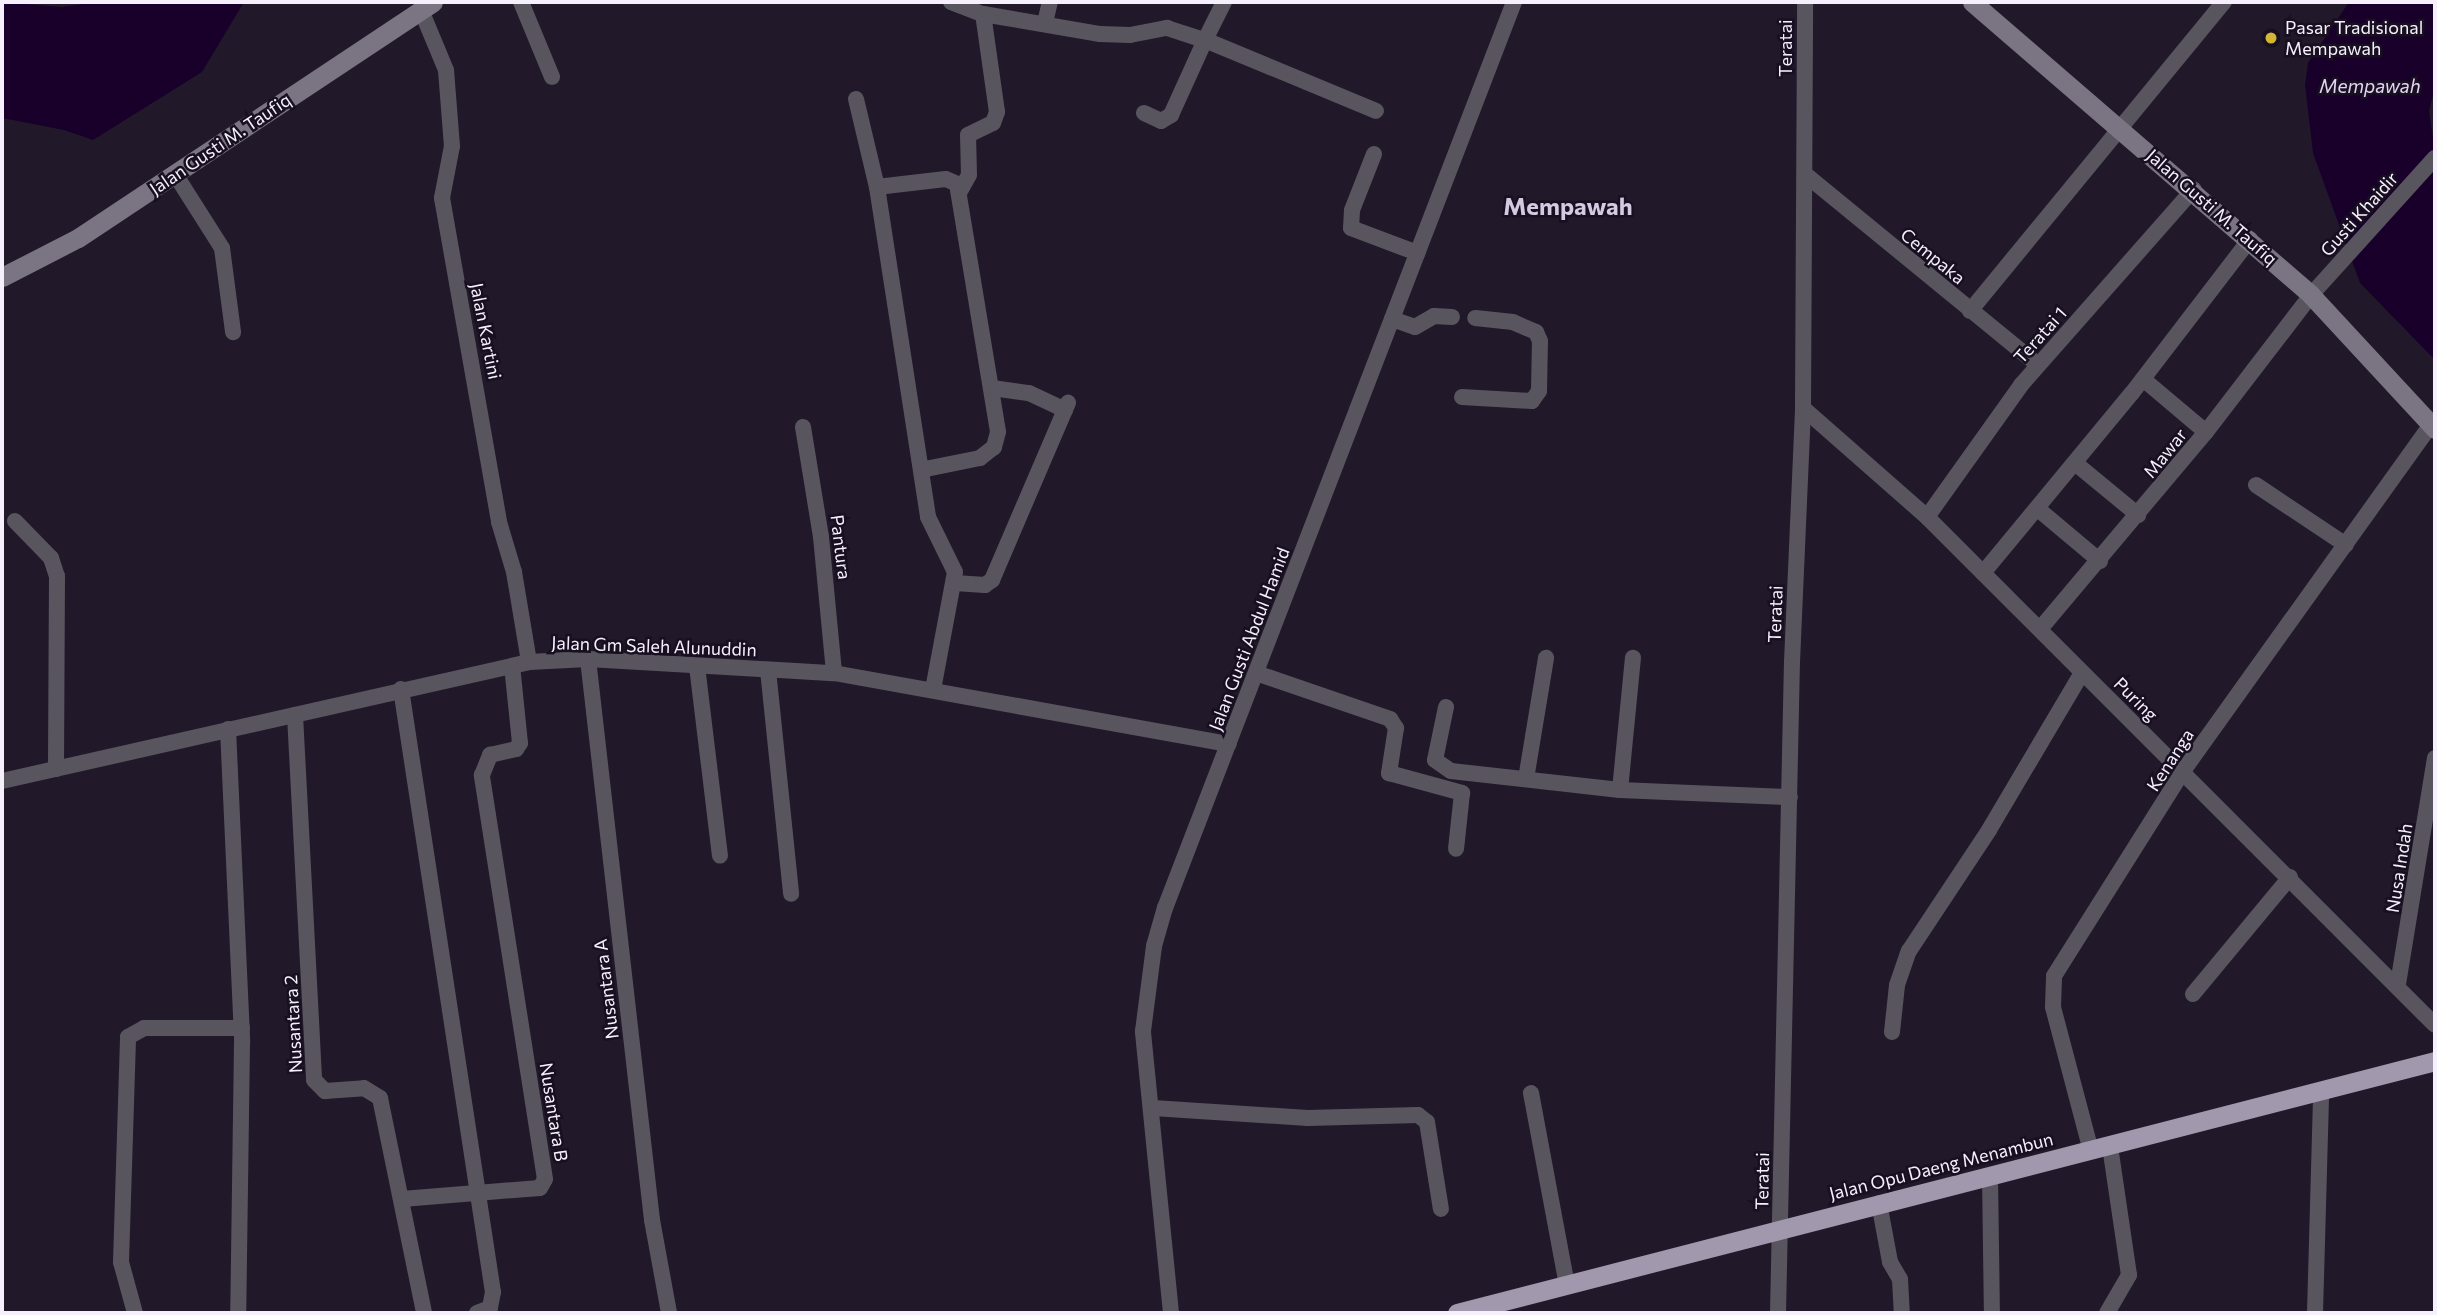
<!DOCTYPE html>
<html>
<head>
<meta charset="utf-8">
<style>
	body { margin:0 }
	#map { position:relative; width:2437px; height:1315px; overflow:hidden; background:#21192a; font-family:Commissioner,sans-serif }
	div>[style] { position:absolute }
	.water>* { inset:0; background:#18002b }
	.minor>* { height:16px; margin:-8px; padding:0 8px; transform-origin:8px; border-radius:8px; background:#59555e }
	.secondary>* { height:19px; margin:-9.5px; padding:0 9.5px; transform-origin:9.5px; border-radius:9.5px; background:#7b7583 }
	.trunk>* { height:19px; margin:-9.5px; padding:0 9.5px; transform-origin:9.5px; border-radius:9.5px; background:#a298ad }
	.dots>* { width:19px; height:19px; translate:-50% -50%; box-sizing:border-box; border:4px solid #180f20; border-radius:50% }
	span { translate:-50% -50%; white-space:nowrap; text-align:center; line-height:1.15; -webkit-text-stroke:5px #180f20; paint-order:stroke }
	.poi-label { font-size:18px; color:#f5f0fc }
	.left { translate:0 -50%; text-align:left }
	.street-label { font-size:18px; color:#f5f0fc }
	.water-label { font-size:19px; color:#e4d4f6; font-style:italic }
	.district-label { font-size:24px; color:#d4c9e1; font-weight:700 }
	.frame { position:absolute; inset:0; border:4px solid #f5f0fc; pointer-events:none }
</style>
</head>
<body>
<div id="map">
	<div class="water">
		<i style="clip-path:polygon(2px 2px,62px 7px,97px 2px,244px 2px,202px 72px,93px 140px,64px 130px,2px 118px)"></i>
		<i style="clip-path:polygon(2349px 2px,2435px 2px,2435px 87px,2429px 111px,2435px 151px,2435px 360px,2360px 283px,2313px 153px,2305px 85px,2308px 63px)"></i>
	</div>
	<div class="minor">
		<i style="left:521px;top:2px;width:81px;rotate:67.5deg"></i>
		<i style="left:951px;top:2px;width:34px;rotate:21deg"></i>
		<i style="left:983px;top:14px;width:119px;rotate:9.7deg"></i>
		<i style="left:1100px;top:34px;width:30px;rotate:2deg"></i>
		<i style="left:1130px;top:35px;width:38px;rotate:-11deg"></i>
		<i style="left:1167px;top:28px;width:40px;rotate:18deg"></i>
		<i style="left:1205px;top:40px;width:42px;rotate:-63.4deg"></i>
		<i style="left:421px;top:10px;width:65px;rotate:67.4deg"></i>
		<i style="left:446px;top:70px;width:76px;rotate:85.5deg"></i>
		<i style="left:452px;top:146px;width:53px;rotate:100.9deg"></i>
		<i style="left:442px;top:198px;width:329px;rotate:80deg"></i>
		<i style="left:499px;top:522px;width:52px;rotate:73.3deg"></i>
		<i style="left:514px;top:572px;width:91px;rotate:80.5deg"></i>
		<i style="left:1045px;top:23px;width:22px;rotate:-77deg"></i>
		<i style="left:856px;top:99px;width:90px;rotate:76.6deg"></i>
		<i style="left:877px;top:187px;width:334px;rotate:81.2deg"></i>
		<i style="left:928px;top:517px;width:61px;rotate:63.9deg"></i>
		<i style="left:955px;top:572px;width:120px;rotate:100.6deg"></i>
		<i style="left:1144px;top:113px;width:19px;rotate:25deg"></i>
		<i style="left:1161px;top:121px;width:12px;rotate:-31deg"></i>
		<i style="left:1171px;top:115px;width:82px;rotate:-65.6deg"></i>
		<i style="left:1205px;top:40px;width:185px;rotate:22.5deg"></i>
		<i style="left:1374px;top:154px;width:60px;rotate:111.4deg"></i>
		<i style="left:1352px;top:210px;width:18px;rotate:93deg"></i>
		<i style="left:1351px;top:228px;width:71px;rotate:20.7deg"></i>
		<i style="left:175px;top:174px;width:88px;rotate:57.6deg"></i>
		<i style="left:222px;top:248px;width:85px;rotate:82.5deg"></i>
		<i style="left:1806px;top:175px;width:300px;rotate:39.3deg"></i>
		<i style="left:877px;top:187px;width:69px;rotate:-6.6deg"></i>
		<i style="left:946px;top:179px;width:12px;rotate:24deg"></i>
		<i style="left:957px;top:184px;width:251px;rotate:80.6deg"></i>
		<i style="left:998px;top:432px;width:16px;rotate:105deg"></i>
		<i style="left:994px;top:447px;width:18px;rotate:142deg"></i>
		<i style="left:980px;top:458px;width:60px;rotate:168.5deg"></i>
		<i style="left:960px;top:191px;width:18px;rotate:-61deg"></i>
		<i style="left:969px;top:175px;width:40px;rotate:-91.4deg"></i>
		<i style="left:968px;top:135px;width:28px;rotate:-26deg"></i>
		<i style="left:993px;top:123px;width:12px;rotate:-70deg"></i>
		<i style="left:997px;top:112px;width:99px;rotate:-98.1deg"></i>
		<i style="left:1970px;top:311px;width:400px;rotate:-50.6deg"></i>
		<i style="left:1392px;top:319px;width:24px;rotate:19deg"></i>
		<i style="left:1415px;top:327px;width:22px;rotate:-30deg"></i>
		<i style="left:1434px;top:316px;width:18px;rotate:3deg"></i>
		<i style="left:2143px;top:379px;width:82px;rotate:40.1deg"></i>
		<i style="left:992px;top:388px;width:37px;rotate:8deg"></i>
		<i style="left:1029px;top:393px;width:40px;rotate:25deg"></i>
		<i style="left:1462px;top:397px;width:70px;rotate:3.3deg"></i>
		<i style="left:1532px;top:401px;width:12px;rotate:-55deg"></i>
		<i style="left:1539px;top:391px;width:50px;rotate:-88.9deg"></i>
		<i style="left:1540px;top:341px;width:10px;rotate:-114deg"></i>
		<i style="left:1536px;top:332px;width:25px;rotate:-157deg"></i>
		<i style="left:1513px;top:322px;width:38px;rotate:-174deg"></i>
		<i style="left:1803px;top:408px;width:165px;rotate:41.3deg"></i>
		<i style="left:1927px;top:517px;width:718px;rotate:45deg"></i>
		<i style="left:803px;top:427px;width:111px;rotate:80.7deg"></i>
		<i style="left:821px;top:537px;width:137px;rotate:84.5deg"></i>
		<i style="left:2075px;top:463px;width:82px;rotate:39.5deg"></i>
		<i style="left:2256px;top:485px;width:108px;rotate:33.7deg"></i>
		<i style="left:2038px;top:509px;width:81px;rotate:40deg"></i>
		<i style="left:1927px;top:517px;width:162px;rotate:-54.5deg"></i>
		<i style="left:2021px;top:385px;width:261px;rotate:-48.6deg"></i>
		<i style="left:15px;top:521px;width:52px;rotate:45.8deg"></i>
		<i style="left:51px;top:558px;width:19px;rotate:72deg"></i>
		<i style="left:57px;top:576px;width:193px;rotate:90.3deg"></i>
		<i style="left:1983px;top:573px;width:234px;rotate:-50.4deg"></i>
		<i style="left:2132px;top:393px;width:194px;rotate:-52.5deg"></i>
		<i style="left:955px;top:583px;width:30px;rotate:4deg"></i>
		<i style="left:985px;top:585px;width:9px;rotate:-36deg"></i>
		<i style="left:992px;top:580px;width:193px;rotate:-66.8deg"></i>
		<i style="left:2040px;top:629px;width:258px;rotate:-49.9deg"></i>
		<i style="left:2206px;top:432px;width:173px;rotate:-52.5deg"></i>
		<i style="left:2311px;top:295px;width:185px;rotate:-47.9deg"></i>
		<i style="left:588px;top:659px;width:565px;rotate:83.49deg"></i>
		<i style="left:652px;top:1220px;width:95px;rotate:79.6deg"></i>
		<i style="left:697px;top:666px;width:191px;rotate:83.1deg"></i>
		<i style="left:768px;top:670px;width:225px;rotate:84.1deg"></i>
		<i style="left:1256px;top:673px;width:142px;rotate:18.9deg"></i>
		<i style="left:1390px;top:719px;width:11px;rotate:56deg"></i>
		<i style="left:1396px;top:728px;width:46px;rotate:98.8deg"></i>
		<i style="left:1389px;top:773px;width:76px;rotate:15.3deg"></i>
		<i style="left:1462px;top:793px;width:56px;rotate:96.1deg"></i>
		<i style="left:401px;top:689px;width:610px;rotate:81.33deg"></i>
		<i style="left:493px;top:1292px;width:16px;rotate:101deg"></i>
		<i style="left:490px;top:1308px;width:14px;rotate:159deg"></i>
		<i style="left:1446px;top:707px;width:54px;rotate:101.7deg"></i>
		<i style="left:1435px;top:760px;width:19px;rotate:35deg"></i>
		<i style="left:1451px;top:771px;width:170px;rotate:6.4deg"></i>
		<i style="left:1620px;top:790px;width:170px;rotate:2.4deg"></i>
		<i style="left:295px;top:715px;width:365px;rotate:87deg"></i>
		<i style="left:314px;top:1080px;width:16px;rotate:45deg"></i>
		<i style="left:325px;top:1091px;width:39px;rotate:-4deg"></i>
		<i style="left:364px;top:1088px;width:19px;rotate:32deg"></i>
		<i style="left:380px;top:1098px;width:219px;rotate:78.4deg"></i>
		<i style="left:228px;top:729px;width:314px;rotate:87.4deg"></i>
		<i style="left:242px;top:1043px;width:270px;rotate:90.8deg"></i>
		<i style="left:1526px;top:779px;width:123px;rotate:-80.6deg"></i>
		<i style="left:2px;top:781px;width:540px;rotate:-12.72deg"></i>
		<i style="left:529px;top:662px;width:59px;rotate:-2.9deg"></i>
		<i style="left:588px;top:659px;width:246px;rotate:3.3deg"></i>
		<i style="left:834px;top:673px;width:401px;rotate:10.2deg"></i>
		<i style="left:1620px;top:790px;width:133px;rotate:-84.4deg"></i>
		<i style="left:2398px;top:984px;width:229px;rotate:-80.7deg"></i>
		<i style="left:2193px;top:994px;width:152px;rotate:-50.3deg"></i>
		<i style="left:1892px;top:1032px;width:47px;rotate:-83.9deg"></i>
		<i style="left:1897px;top:985px;width:36px;rotate:-71deg"></i>
		<i style="left:1909px;top:951px;width:145px;rotate:-56.5deg"></i>
		<i style="left:1989px;top:830px;width:182px;rotate:-59.4deg"></i>
		<i style="left:1531px;top:1093px;width:196px;rotate:79.4deg"></i>
		<i style="left:1153px;top:1108px;width:155px;rotate:3.7deg"></i>
		<i style="left:1308px;top:1118px;width:110px;rotate:-1.6deg"></i>
		<i style="left:1418px;top:1115px;width:11px;rotate:38deg"></i>
		<i style="left:1427px;top:1122px;width:88px;rotate:80.9deg"></i>
		<i style="left:2091px;top:1151px;width:149px;rotate:-104.8deg"></i>
		<i style="left:2053px;top:1007px;width:31px;rotate:-88deg"></i>
		<i style="left:2054px;top:976px;width:242px;rotate:-57.8deg"></i>
		<i style="left:2183px;top:771px;width:426px;rotate:-54.4deg"></i>
		<i style="left:1990px;top:1176px;width:137px;rotate:89.2deg"></i>
		<i style="left:402px;top:1199px;width:138px;rotate:-4.6deg"></i>
		<i style="left:540px;top:1188px;width:10px;rotate:-61deg"></i>
		<i style="left:545px;top:1179px;width:409px;rotate:-98.9deg"></i>
		<i style="left:482px;top:775px;width:22px;rotate:-68deg"></i>
		<i style="left:490px;top:755px;width:27px;rotate:-13deg"></i>
		<i style="left:516px;top:749px;width:7px;rotate:-56deg"></i>
		<i style="left:520px;top:743px;width:77px;rotate:-95.9deg"></i>
		<i style="left:1879px;top:1203px;width:60px;rotate:79.4deg"></i>
		<i style="left:1890px;top:1262px;width:20px;rotate:60deg"></i>
		<i style="left:1900px;top:1279px;width:34px;rotate:87deg"></i>
		<i style="left:135px;top:1313px;width:53px;rotate:-105.4deg"></i>
		<i style="left:121px;top:1262px;width:225px;rotate:-88.2deg"></i>
		<i style="left:128px;top:1037px;width:18px;rotate:-29deg"></i>
		<i style="left:144px;top:1028px;width:98px"></i>
		<i style="left:1171px;top:1313px;width:283px;rotate:-95.7deg"></i>
		<i style="left:1143px;top:1031px;width:86px;rotate:-82.6deg"></i>
		<i style="left:1154px;top:946px;width:40px;rotate:-74deg"></i>
		<i style="left:1165px;top:908px;width:971px;rotate:-68.93deg"></i>
		<i style="left:1778px;top:1313px;width:651px;rotate:-88.77deg"></i>
		<i style="left:1792px;top:662px;width:254px;rotate:-87.5deg"></i>
		<i style="left:1803px;top:408px;width:406px;rotate:-89.7deg"></i>
		<i style="left:2107px;top:1313px;width:44px;rotate:-59.9deg"></i>
		<i style="left:2129px;top:1275px;width:130px;rotate:-98.4deg"></i>
		<i style="left:2315px;top:1313px;width:219px;rotate:-88.4deg"></i>
	</div>
	<div class="secondary">
		<i style="left:1972px;top:2px;width:448px;rotate:40.8deg"></i>
		<i style="left:2311px;top:295px;width:183px;rotate:47.2deg"></i>
		<i style="left:2px;top:277px;width:85px;rotate:-27.2deg"></i>
		<i style="left:78px;top:238px;width:426px;rotate:-33.6deg"></i>
	</div>
	<div class="trunk">
		<i style="left:1457px;top:1313px;width:1010px;rotate:-14.45deg"></i>
	</div>
	<div class="dots">
		<i style="left:2271px;top:38px;background:#d2b635"></i>
	</div>
	<div class="poi-label">
		<span class="left" style="left:2285px;top:38px">Pasar Tradisional<br>Mempawah</span>
	</div>
	<div class="street-label">
		<span style="left:1785px;top:48px;rotate:-90deg">Teratai</span>
		<span style="left:220px;top:144px;rotate:-34deg">Jalan Gusti M. Taufiq</span>
		<span style="left:2212px;top:207px;rotate:41deg">Jalan Gusti M. Taufiq</span>
		<span style="left:2359px;top:214px;rotate:-48deg">Gusti Khaidir</span>
		<span style="left:1933px;top:256px;rotate:39deg">Cempaka</span>
		<span style="left:486px;top:331px;rotate:79deg">Jalan Kartini</span>
		<span style="left:2040px;top:335px;rotate:-48deg">Teratai 1</span>
		<span style="left:2165px;top:453px;rotate:-51deg">Mawar</span>
		<span style="left:841px;top:547px;rotate:83deg">Pantura</span>
		<span style="left:1775px;top:614px;rotate:-88deg">Teratai</span>
		<span style="left:1249px;top:639px;rotate:-69deg">Jalan Gusti Abdul Hamid</span>
		<span style="left:654px;top:646px;rotate:2deg">Jalan Gm Saleh Alunuddin</span>
		<span style="left:2136px;top:699px;rotate:45deg">Puring</span>
		<span style="left:2170px;top:760px;rotate:-57deg">Kenanga</span>
		<span style="left:2399px;top:868px;rotate:-81deg">Nusa Indah</span>
		<span style="left:606px;top:989px;rotate:-97deg">Nusantara A</span>
		<span style="left:293px;top:1024px;rotate:-93deg">Nusantara 2</span>
		<span style="left:554px;top:1112px;rotate:81deg">Nusantara B</span>
		<span style="left:1941px;top:1166px;rotate:-14deg">Jalan Opu Daeng Menambun</span>
		<span style="left:1762px;top:1181px;rotate:-89deg">Teratai</span>
	</div>
	<div class="water-label">
		<span style="left:2370px;top:86px">Mempawah</span>
	</div>
	<div class="district-label">
		<span style="left:1568px;top:206px">Mempawah</span>
	</div>
	<div class="frame"></div>
</div>
</body>
</html>
